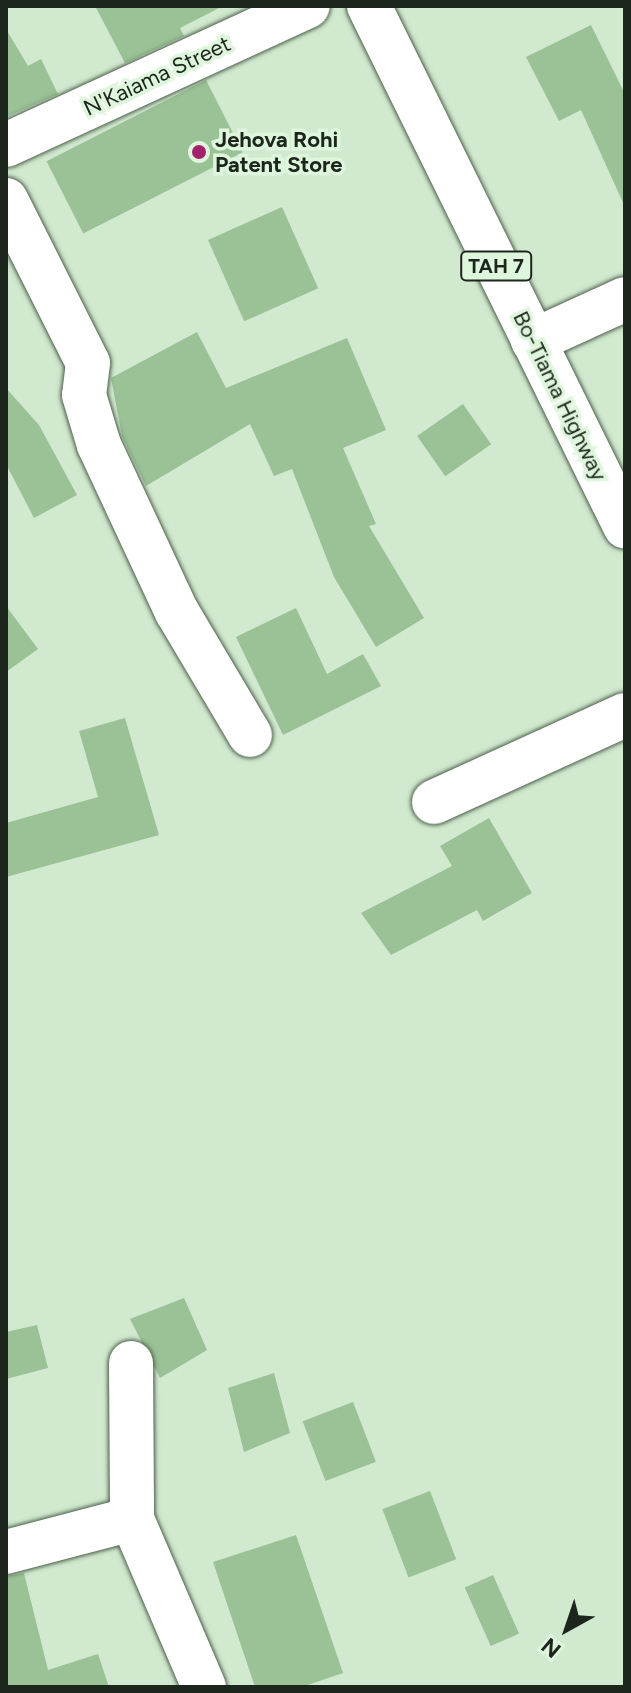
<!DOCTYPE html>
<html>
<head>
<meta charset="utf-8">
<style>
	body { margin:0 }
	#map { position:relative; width:631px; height:1693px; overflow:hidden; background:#d1e9cf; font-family:Figtree,sans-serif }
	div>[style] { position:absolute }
	.building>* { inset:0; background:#9ac296; transform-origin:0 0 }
	.roads { filter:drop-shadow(0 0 2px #4c604a) drop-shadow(0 0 2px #4c604a) }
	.minor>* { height:44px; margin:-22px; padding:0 22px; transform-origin:22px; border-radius:22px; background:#fff }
	.highway>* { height:44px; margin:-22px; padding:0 22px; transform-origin:22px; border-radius:22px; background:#fff }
	.dots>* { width:22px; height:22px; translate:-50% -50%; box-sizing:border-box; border:4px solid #def6dc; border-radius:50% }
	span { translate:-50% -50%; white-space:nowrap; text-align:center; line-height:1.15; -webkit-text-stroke:7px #def6dc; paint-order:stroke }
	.shield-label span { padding:2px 6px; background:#def6dc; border:2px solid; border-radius:6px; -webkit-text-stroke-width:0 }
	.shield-label { font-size:20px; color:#1d261c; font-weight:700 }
	.street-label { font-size:22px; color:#1d261c }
	.poi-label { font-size:22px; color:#1d261c; font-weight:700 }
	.left { translate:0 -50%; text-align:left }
	.frame { position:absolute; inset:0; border:8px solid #1d261c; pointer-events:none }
	.north { position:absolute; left:527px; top:1589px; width:80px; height:80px; -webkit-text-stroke:6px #def6dc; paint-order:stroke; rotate:220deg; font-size:22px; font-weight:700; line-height:32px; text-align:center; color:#1d261c }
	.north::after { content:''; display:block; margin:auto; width:28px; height:36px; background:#1d261c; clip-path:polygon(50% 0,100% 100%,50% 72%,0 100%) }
</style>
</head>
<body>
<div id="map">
	<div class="building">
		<i style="clip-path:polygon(95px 6px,223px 6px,180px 28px,184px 36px,125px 63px)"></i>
		<i style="clip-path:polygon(591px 25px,625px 94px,625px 207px,581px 110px,559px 121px,526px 57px)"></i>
		<i style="clip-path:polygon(6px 29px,28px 66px,41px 59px,58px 94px,6px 117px)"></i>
		<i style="left:206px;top:80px;width:81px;height:179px;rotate:63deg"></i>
		<i style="left:282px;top:207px;width:89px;height:81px;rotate:66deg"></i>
		<i style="clip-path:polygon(197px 332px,226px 388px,347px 338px,386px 430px,343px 448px,376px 524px,369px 526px,424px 618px,376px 647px,334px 577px,292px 469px,274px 476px,250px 424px,146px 486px,122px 436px,111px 378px)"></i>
		<i style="clip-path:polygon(6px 388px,39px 425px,77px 495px,34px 518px,6px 464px)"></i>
		<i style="left:463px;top:404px;width:49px;height:56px;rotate:55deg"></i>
		<i style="clip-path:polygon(6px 606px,38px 649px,6px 672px)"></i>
		<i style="clip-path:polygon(296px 608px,327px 674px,363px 654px,381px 686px,283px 735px,236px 637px)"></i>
		<i style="clip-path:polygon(125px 718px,159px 835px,6px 877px,6px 823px,98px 797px,79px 731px)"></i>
		<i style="clip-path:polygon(489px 818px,532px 893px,483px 921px,477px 910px,391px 955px,361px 913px,452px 866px,440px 846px)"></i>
		<i style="clip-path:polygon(184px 1298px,207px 1350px,160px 1378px,130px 1319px)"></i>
		<i style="clip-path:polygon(37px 1325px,48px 1368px,6px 1379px,6px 1332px)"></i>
		<i style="clip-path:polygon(274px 1373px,290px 1433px,244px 1452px,228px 1388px)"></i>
		<i style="left:353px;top:1402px;width:64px;height:54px;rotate:69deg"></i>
		<i style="left:430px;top:1491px;width:73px;height:51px;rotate:69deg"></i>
		<i style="clip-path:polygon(296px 1535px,343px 1673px,302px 1687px,255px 1687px,213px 1562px)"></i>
		<i style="clip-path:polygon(24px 1573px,48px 1670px,98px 1654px,109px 1687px,6px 1687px,6px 1576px)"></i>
		<i style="left:493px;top:1575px;width:64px;height:31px;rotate:66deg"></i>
	</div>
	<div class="roads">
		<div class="minor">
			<i style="left:6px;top:145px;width:332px;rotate:-24.7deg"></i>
			<i style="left:6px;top:200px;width:182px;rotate:63.3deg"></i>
			<i style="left:88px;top:363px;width:32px;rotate:97deg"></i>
			<i style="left:84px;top:395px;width:52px;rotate:73.3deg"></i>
			<i style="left:99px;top:445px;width:184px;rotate:65deg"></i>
			<i style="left:177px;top:612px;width:143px;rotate:59.3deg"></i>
			<i style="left:533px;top:341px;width:101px;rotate:-24.5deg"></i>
			<i style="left:434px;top:802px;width:210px;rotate:-24.5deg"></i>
			<i style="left:131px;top:1363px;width:156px;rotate:89.6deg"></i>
			<i style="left:6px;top:1552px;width:130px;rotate:-14.7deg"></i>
			<i style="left:132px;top:1519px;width:183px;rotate:66.8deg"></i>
		</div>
		<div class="highway">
			<i style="left:369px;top:6px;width:580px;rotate:63.79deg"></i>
		</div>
	</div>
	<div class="dots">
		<i style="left:199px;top:152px;background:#a6216d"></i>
	</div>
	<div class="shield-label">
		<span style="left:496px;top:266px">TAH 7</span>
	</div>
	<div class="street-label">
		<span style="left:157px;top:76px;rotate:-25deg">N'Kaiama Street</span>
		<span style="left:560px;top:396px;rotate:64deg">Bo-Tiama Highway</span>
	</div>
	<div class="poi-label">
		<span class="left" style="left:215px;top:152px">Jehova Rohi<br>Patent Store</span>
	</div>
	<div class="frame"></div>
	<div class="north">N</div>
</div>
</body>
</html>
